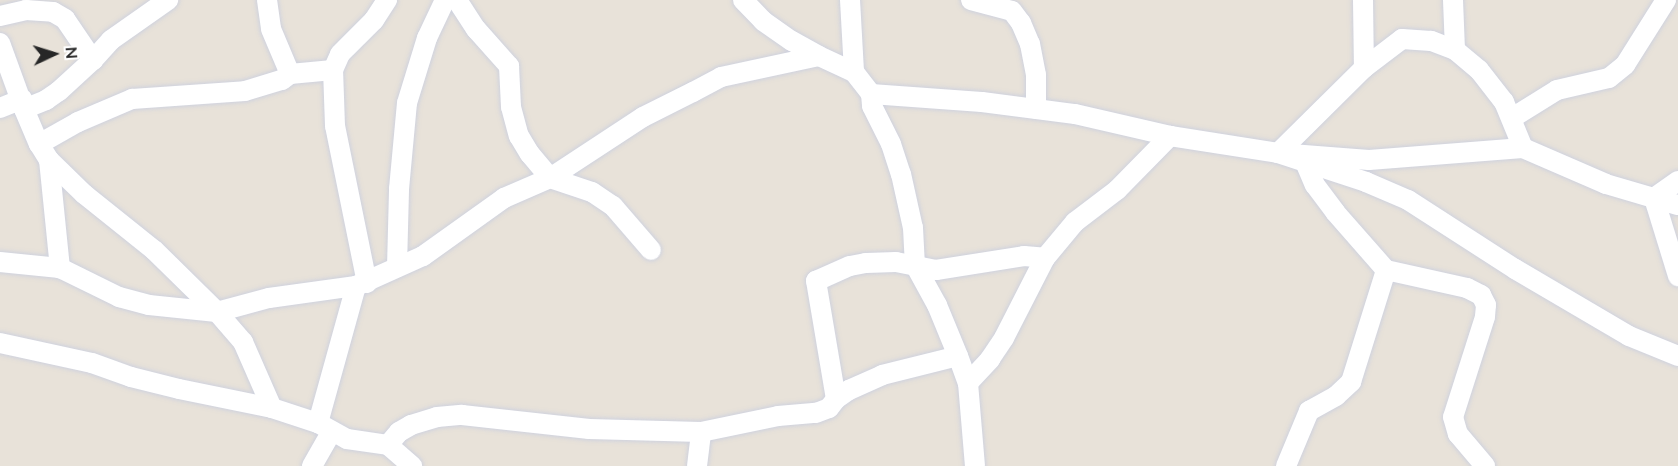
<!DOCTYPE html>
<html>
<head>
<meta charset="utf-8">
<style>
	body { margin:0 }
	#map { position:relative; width:1678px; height:466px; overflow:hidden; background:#e8e2d9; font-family:Mulish,sans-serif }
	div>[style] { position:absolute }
	.roads { filter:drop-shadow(0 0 2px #cfd2de) drop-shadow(0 0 2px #cfd2de) }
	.minor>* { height:20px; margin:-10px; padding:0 10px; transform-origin:10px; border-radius:10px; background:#fff }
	span { translate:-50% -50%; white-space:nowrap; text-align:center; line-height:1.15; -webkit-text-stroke:4.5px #fff; paint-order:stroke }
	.north { position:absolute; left:24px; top:24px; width:60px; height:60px; -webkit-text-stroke:4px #fff; paint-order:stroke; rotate:86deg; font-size:16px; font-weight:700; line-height:24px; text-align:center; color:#272727 }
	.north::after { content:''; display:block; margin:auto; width:21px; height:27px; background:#272727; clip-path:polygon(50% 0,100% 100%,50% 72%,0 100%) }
</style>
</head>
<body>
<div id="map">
	<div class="roads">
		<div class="minor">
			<i style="left:267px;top:0;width:29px;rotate:82deg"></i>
			<i style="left:271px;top:29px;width:49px;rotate:67.1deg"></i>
			<i style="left:457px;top:0;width:35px;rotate:57deg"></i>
			<i style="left:476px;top:29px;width:50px;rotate:48.3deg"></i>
			<i style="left:509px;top:66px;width:41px;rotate:87.2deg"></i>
			<i style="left:511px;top:107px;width:30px;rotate:75deg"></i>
			<i style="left:519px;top:136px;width:21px;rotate:59deg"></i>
			<i style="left:530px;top:154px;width:31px;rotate:50deg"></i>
			<i style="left:550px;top:178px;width:44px;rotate:18.4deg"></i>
			<i style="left:592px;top:192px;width:25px;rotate:34deg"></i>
			<i style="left:613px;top:206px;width:58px;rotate:49.2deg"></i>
			<i style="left:743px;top:0;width:29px;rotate:46deg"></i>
			<i style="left:763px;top:21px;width:35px;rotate:35deg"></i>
			<i style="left:792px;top:41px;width:31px;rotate:29deg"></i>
			<i style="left:850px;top:0;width:72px;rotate:86.8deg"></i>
			<i style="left:971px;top:0;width:42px;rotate:15deg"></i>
			<i style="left:1012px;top:11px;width:15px;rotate:53deg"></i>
			<i style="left:1021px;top:23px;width:23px;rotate:67deg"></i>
			<i style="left:1030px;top:44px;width:32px;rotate:79deg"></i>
			<i style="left:1036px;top:75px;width:34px;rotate:90deg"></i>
			<i style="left:1363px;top:0;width:68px;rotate:89.2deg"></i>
			<i style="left:1453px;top:0;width:50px;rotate:87.7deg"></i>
			<i style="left:0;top:16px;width:27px;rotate:-13deg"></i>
			<i style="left:26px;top:10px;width:27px;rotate:4deg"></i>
			<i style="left:53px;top:12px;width:14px;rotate:30deg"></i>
			<i style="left:65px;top:19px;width:50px;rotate:55.7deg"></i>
			<i style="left:0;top:43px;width:70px;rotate:70deg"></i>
			<i style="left:24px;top:109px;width:38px;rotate:67deg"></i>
			<i style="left:39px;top:144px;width:19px;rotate:58deg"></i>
			<i style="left:49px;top:160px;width:49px;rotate:44.2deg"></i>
			<i style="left:84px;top:194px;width:90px;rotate:38.7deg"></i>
			<i style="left:154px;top:250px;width:88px;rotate:44.5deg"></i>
			<i style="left:217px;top:312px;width:40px;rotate:49deg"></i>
			<i style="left:243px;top:342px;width:72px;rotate:66.3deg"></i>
			<i style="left:871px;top:94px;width:12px;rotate:85deg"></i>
			<i style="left:872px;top:106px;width:42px;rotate:63.4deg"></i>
			<i style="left:891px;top:144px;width:32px;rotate:72deg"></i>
			<i style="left:901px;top:174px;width:55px;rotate:77.5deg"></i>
			<i style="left:913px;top:228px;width:37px;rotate:87deg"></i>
			<i style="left:915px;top:265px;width:46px;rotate:61.2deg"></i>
			<i style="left:937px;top:305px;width:55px;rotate:67.6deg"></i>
			<i style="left:0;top:108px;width:24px;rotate:-22deg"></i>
			<i style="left:24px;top:109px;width:24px;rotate:-22deg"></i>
			<i style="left:46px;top:100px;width:16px;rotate:-35deg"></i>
			<i style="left:59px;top:91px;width:46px;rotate:-42.4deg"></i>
			<i style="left:93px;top:60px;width:27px;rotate:-48deg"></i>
			<i style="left:111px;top:40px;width:70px;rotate:-35.1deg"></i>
			<i style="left:1512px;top:118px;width:53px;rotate:-31.9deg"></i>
			<i style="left:1557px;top:90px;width:53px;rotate:-13deg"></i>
			<i style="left:1609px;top:78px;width:21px;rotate:-39deg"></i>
			<i style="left:1625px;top:65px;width:77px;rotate:-57.8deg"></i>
			<i style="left:39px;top:144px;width:45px;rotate:-29.4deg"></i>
			<i style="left:78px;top:122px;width:59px;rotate:-23.1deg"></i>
			<i style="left:132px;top:99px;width:113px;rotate:-4deg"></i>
			<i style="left:245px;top:91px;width:39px;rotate:-17deg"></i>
			<i style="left:282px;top:80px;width:10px;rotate:-37deg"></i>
			<i style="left:290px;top:74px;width:43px;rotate:-5.3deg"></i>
			<i style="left:1523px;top:148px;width:50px;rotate:-112.4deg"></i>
			<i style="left:1504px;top:102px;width:41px;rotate:-128deg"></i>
			<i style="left:1479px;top:70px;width:31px;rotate:-140deg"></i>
			<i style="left:1455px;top:50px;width:26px;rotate:-159deg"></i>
			<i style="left:1431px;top:41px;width:29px;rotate:-176deg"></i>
			<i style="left:1402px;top:39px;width:48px;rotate:142.7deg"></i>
			<i style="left:1364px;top:68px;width:121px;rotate:135.3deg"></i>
			<i style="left:1278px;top:153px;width:93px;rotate:18.2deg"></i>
			<i style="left:1366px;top:182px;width:46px;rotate:23.2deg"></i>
			<i style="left:1408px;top:200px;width:127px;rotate:32.8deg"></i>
			<i style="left:1515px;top:269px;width:132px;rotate:30.4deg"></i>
			<i style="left:1629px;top:336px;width:53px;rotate:22.2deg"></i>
			<i style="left:49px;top:160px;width:109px;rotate:84.2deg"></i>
			<i style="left:1305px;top:162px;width:25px;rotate:67deg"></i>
			<i style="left:1315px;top:185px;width:34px;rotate:53deg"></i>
			<i style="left:1335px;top:212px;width:77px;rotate:48.7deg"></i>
			<i style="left:1386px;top:270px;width:83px;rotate:12.5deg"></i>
			<i style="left:1467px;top:288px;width:16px;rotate:27deg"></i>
			<i style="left:1481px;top:295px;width:11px;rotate:63deg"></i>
			<i style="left:1486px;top:305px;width:12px;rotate:95deg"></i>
			<i style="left:1485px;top:317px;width:105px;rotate:107.7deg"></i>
			<i style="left:1453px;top:417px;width:18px;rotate:74deg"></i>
			<i style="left:1458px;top:434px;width:42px;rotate:49.8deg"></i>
			<i style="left:1678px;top:181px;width:29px;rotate:145deg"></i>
			<i style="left:1654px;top:198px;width:82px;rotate:72.9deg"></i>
			<i style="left:0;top:262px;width:60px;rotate:5.7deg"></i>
			<i style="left:60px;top:268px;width:66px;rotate:26.2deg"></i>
			<i style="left:119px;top:297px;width:31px;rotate:15deg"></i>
			<i style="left:149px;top:305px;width:68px;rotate:5.9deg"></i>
			<i style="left:217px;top:312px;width:54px;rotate:-15.1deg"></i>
			<i style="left:269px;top:298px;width:88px;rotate:-7.9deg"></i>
			<i style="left:356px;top:286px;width:73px;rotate:-24.1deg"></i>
			<i style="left:423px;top:256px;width:100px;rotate:-35.6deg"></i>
			<i style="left:504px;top:198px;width:50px;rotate:-23.5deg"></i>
			<i style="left:550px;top:178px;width:111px;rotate:-33.3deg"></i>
			<i style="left:643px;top:117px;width:56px;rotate:-26.6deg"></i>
			<i style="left:693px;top:92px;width:32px;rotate:-28deg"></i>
			<i style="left:721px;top:77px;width:100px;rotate:-12.1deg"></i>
			<i style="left:819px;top:56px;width:38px;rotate:25deg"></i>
			<i style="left:854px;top:72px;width:28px;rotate:52deg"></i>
			<i style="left:871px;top:94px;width:111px;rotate:4.1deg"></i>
			<i style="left:982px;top:102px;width:94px;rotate:7.4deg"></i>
			<i style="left:1075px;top:114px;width:98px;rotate:13deg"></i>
			<i style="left:1170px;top:136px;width:109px;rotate:8.9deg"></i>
			<i style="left:1278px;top:153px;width:91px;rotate:4.4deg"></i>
			<i style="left:1369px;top:160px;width:154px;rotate:-4.5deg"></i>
			<i style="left:1523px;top:148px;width:90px;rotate:23.4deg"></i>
			<i style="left:1606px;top:184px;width:75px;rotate:16.3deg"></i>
			<i style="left:397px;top:267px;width:78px;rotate:-88.5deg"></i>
			<i style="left:399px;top:189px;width:86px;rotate:-84.7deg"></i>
			<i style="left:407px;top:103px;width:68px;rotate:-72.9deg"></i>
			<i style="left:427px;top:38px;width:42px;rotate:-64.7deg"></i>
			<i style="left:367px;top:283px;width:160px;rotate:-101.5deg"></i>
			<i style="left:335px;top:126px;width:56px;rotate:-92deg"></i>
			<i style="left:333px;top:70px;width:17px;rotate:-66deg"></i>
			<i style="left:340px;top:54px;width:48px;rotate:-45deg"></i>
			<i style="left:374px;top:20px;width:24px;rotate:-57deg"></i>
			<i style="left:0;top:343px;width:94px;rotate:12.3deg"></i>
			<i style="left:92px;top:363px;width:41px;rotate:19.7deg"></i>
			<i style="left:131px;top:377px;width:49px;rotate:14deg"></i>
			<i style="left:179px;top:389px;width:95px;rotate:11.5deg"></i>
			<i style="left:272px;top:408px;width:48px;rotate:18.1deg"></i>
			<i style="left:318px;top:423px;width:33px;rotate:29deg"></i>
			<i style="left:347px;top:439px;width:41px;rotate:8.3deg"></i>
			<i style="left:388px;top:445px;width:32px;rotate:41deg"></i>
			<i style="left:968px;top:383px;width:33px;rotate:-47deg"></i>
			<i style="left:990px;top:359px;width:25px;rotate:-56deg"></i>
			<i style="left:1004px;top:338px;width:90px;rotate:-62.9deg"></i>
			<i style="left:1045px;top:258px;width:47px;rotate:-50.2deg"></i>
			<i style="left:1075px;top:222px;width:53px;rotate:-37.3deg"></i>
			<i style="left:1117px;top:190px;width:76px;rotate:-45.5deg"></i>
			<i style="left:836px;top:399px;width:120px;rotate:-99.6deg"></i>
			<i style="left:816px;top:281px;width:37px;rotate:-24deg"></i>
			<i style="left:850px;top:266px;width:16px;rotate:-11deg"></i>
			<i style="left:866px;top:263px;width:30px;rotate:-2deg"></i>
			<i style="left:896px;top:262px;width:41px;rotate:11.3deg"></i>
			<i style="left:936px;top:270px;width:89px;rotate:-9deg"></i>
			<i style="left:1024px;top:256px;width:21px;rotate:5deg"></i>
			<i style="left:318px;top:423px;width:142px;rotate:-74.5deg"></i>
			<i style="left:388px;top:445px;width:17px;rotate:-50deg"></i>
			<i style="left:399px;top:432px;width:14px;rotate:-30deg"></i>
			<i style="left:411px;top:425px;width:27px;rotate:-17deg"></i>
			<i style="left:437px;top:417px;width:25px;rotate:-5deg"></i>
			<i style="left:462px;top:415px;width:128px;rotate:6.3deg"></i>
			<i style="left:589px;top:429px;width:112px;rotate:1.5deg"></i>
			<i style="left:701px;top:432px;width:79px;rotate:-11.7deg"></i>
			<i style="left:778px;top:416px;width:38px;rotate:-5deg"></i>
			<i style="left:816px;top:413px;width:14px;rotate:-21deg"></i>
			<i style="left:829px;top:408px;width:11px;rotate:-52deg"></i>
			<i style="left:836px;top:399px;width:16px;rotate:-35deg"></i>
			<i style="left:849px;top:390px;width:36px;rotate:-24deg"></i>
			<i style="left:882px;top:375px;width:78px;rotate:-14deg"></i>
			<i style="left:958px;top:356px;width:29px;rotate:70deg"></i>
			<i style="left:968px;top:383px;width:83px;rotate:85.2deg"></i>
			<i style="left:312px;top:466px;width:40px;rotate:-60.3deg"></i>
			<i style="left:697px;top:466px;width:34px;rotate:-83deg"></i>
			<i style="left:1286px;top:466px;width:60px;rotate:-67.3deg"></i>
			<i style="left:1309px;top:411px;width:31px;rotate:-29deg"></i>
			<i style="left:1336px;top:396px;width:21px;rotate:-43deg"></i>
			<i style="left:1351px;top:382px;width:117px;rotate:-72.6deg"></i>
		</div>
	</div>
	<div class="north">N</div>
</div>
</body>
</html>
